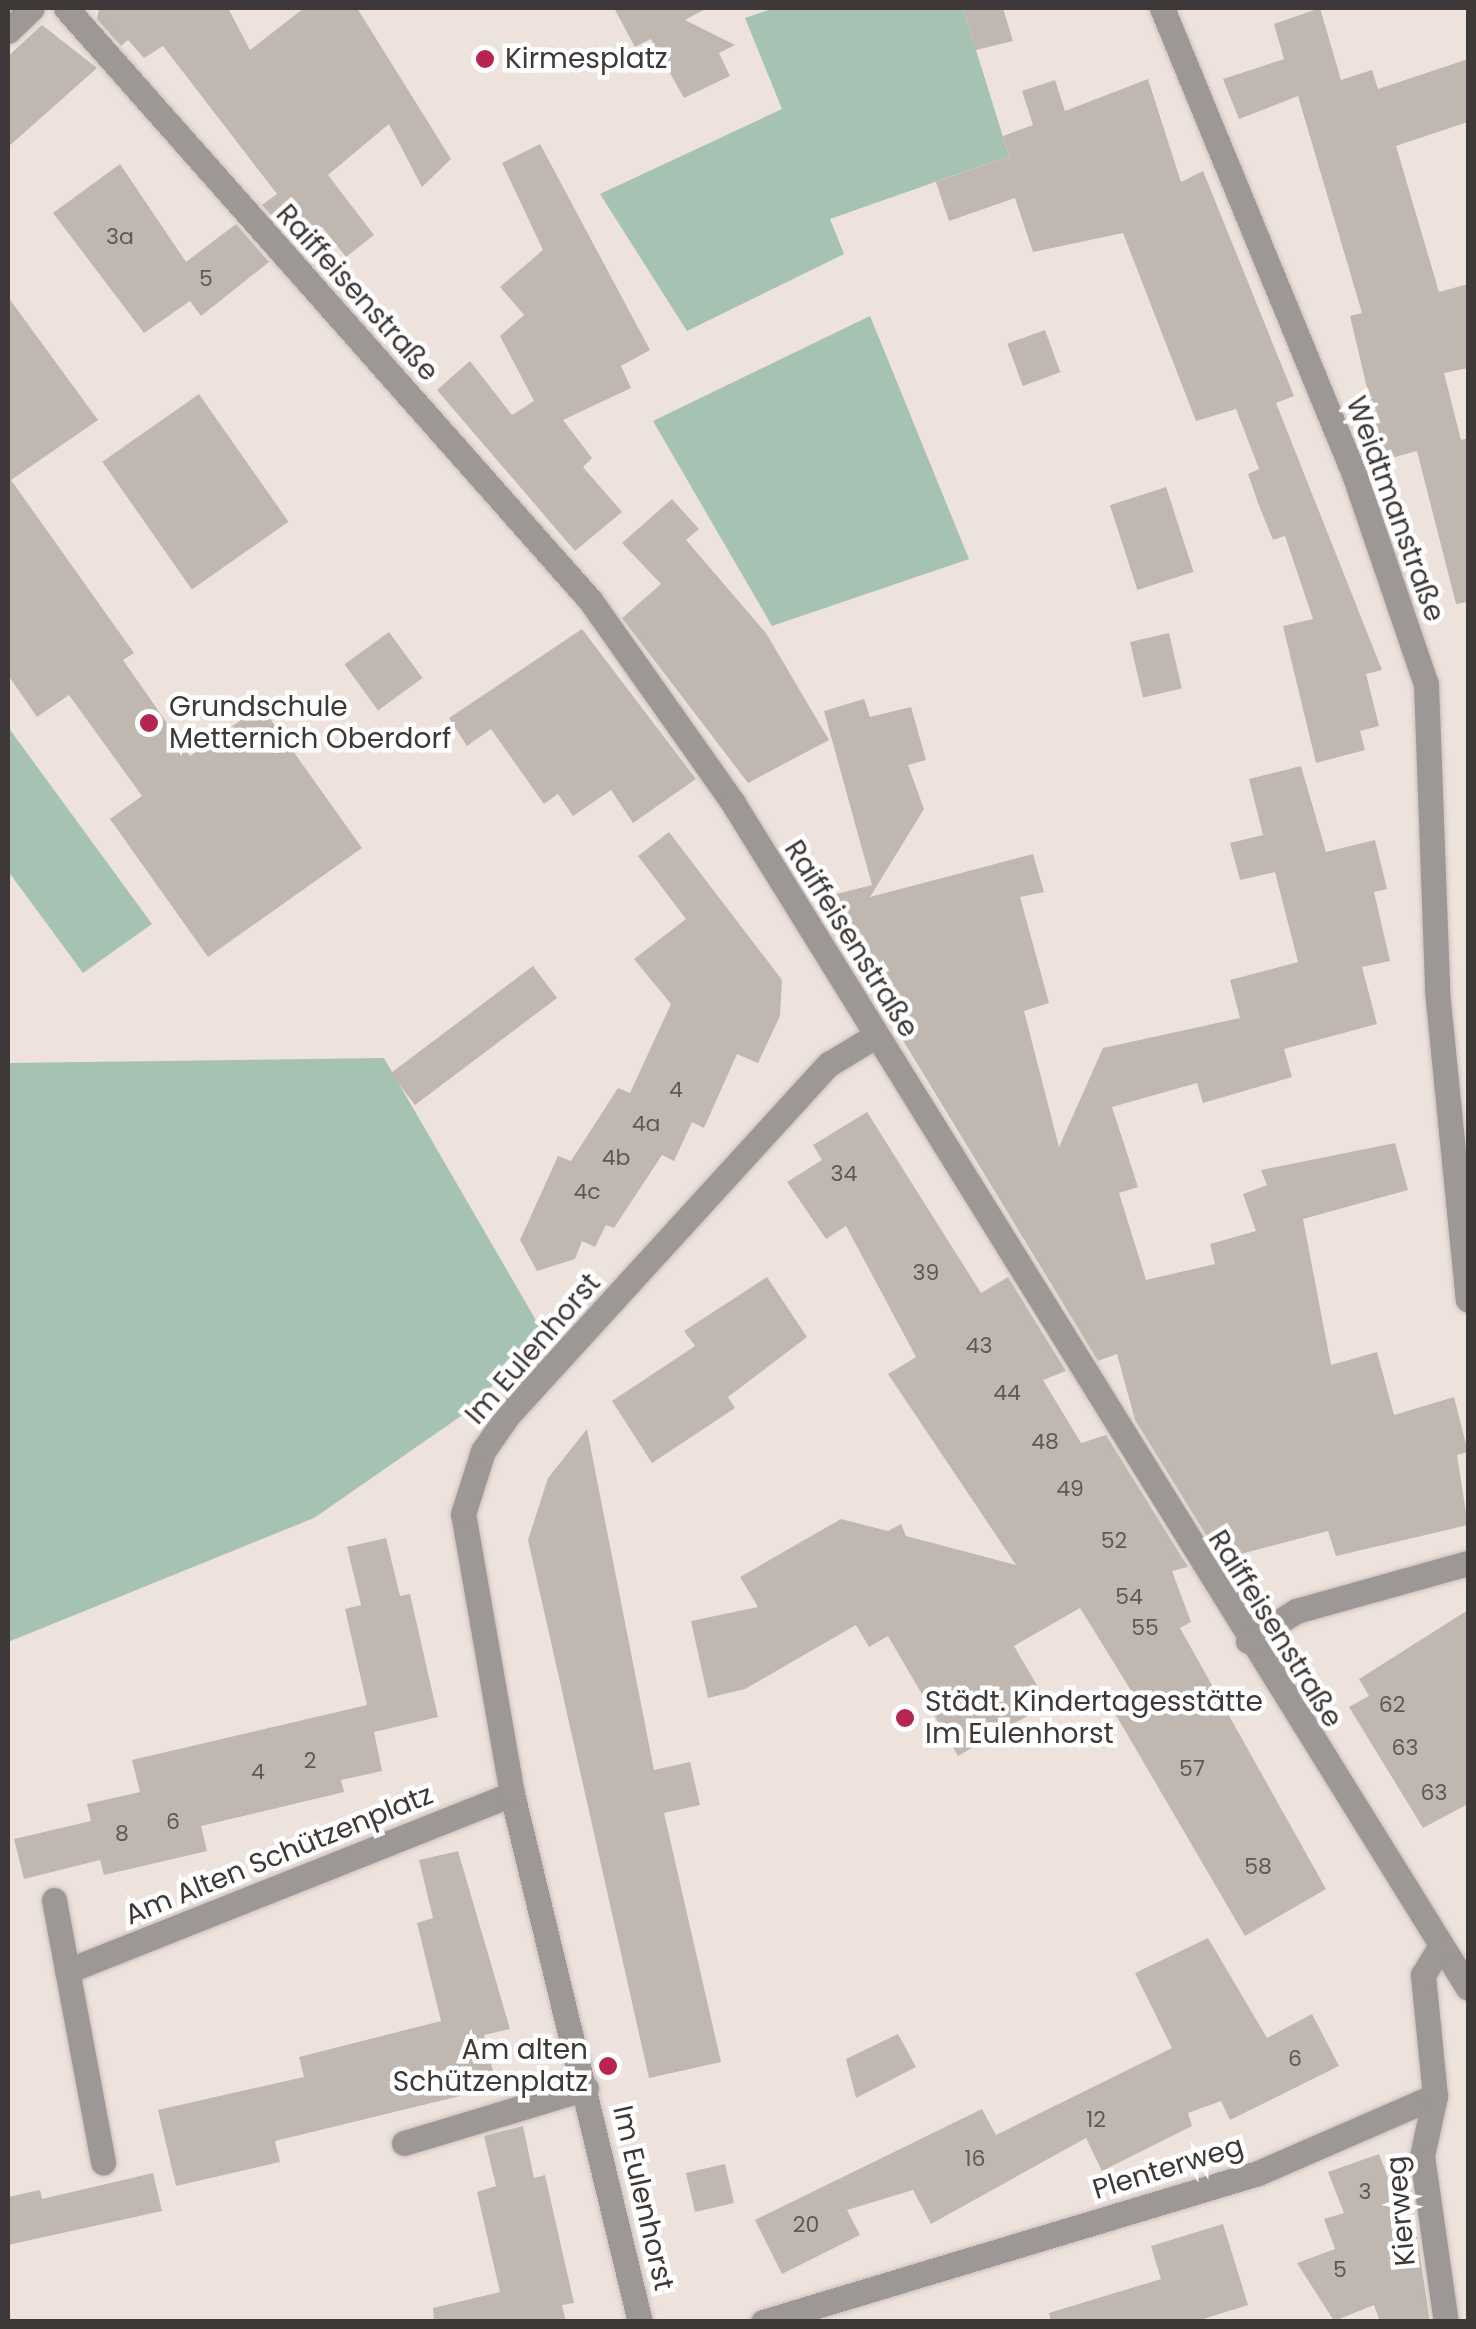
<!DOCTYPE html>
<html>
<head>
<meta charset="utf-8">
<style>
	body { margin:0 }
	#map { position:relative; width:1476px; height:2329px; overflow:hidden; background:#eee2dd; font-family:Poppins,sans-serif }
	div>[style] { position:absolute }
	.green>* { inset:0; background:#a5c2b2 }
	.building>* { inset:0; background:#c0b8b0; transform-origin:0 0 }
	.roads { filter:drop-shadow(0 0 2px #cbc0bc) drop-shadow(0 0 2px #cbc0bc) }
	.minor>* { height:25px; margin:-12.5px; padding:0 12.5px; transform-origin:12.5px; border-radius:12.5px; background:#9d9895 }
	.dots>* { width:28px; height:28px; translate:-50% -50%; box-sizing:border-box; border:5px solid #fff; border-radius:50% }
	span { translate:-50% -50%; white-space:nowrap; text-align:center; line-height:1.15; -webkit-text-stroke:9px #fff; paint-order:stroke }
	.number-label { font-size:22px; color:#5e5955 }
	.number-label span { -webkit-text-stroke-width:0 }
	.poi-label { font-size:28px; color:#3e3937 }
	.left { translate:0 -50%; text-align:left }
	.right { translate:-100% -50%; text-align:right }
	.street-label { font-size:28px; color:#3e3937 }
	.frame { position:absolute; inset:0; border:10px solid #3e3937; pointer-events:none }
</style>
</head>
<body>
<div id="map">
	<div class="green">
		<i style="clip-path:polygon(774px 8px,963px 8px,1009px 156px,830px 219px,844px 254px,687px 331px,600px 194px,782px 109px,745px 18px)"></i>
		<i style="clip-path:polygon(870px 316px,969px 559px,772px 626px,653px 421px)"></i>
		<i style="clip-path:polygon(8px 727px,152px 924px,83px 973px,8px 871px)"></i>
		<i style="clip-path:polygon(384px 1058px,541px 1329px,474px 1407px,314px 1518px,8px 1642px,8px 1063px)"></i>
	</div>
	<div class="building">
		<i style="clip-path:polygon(99px 8px,228px 8px,250px 50px,304px 8px,357px 8px,451px 159px,422px 187px,389px 124px,328px 175px,374px 235px,346px 257px,322px 227px,295px 242px,262px 205px,277px 194px,163px 46px,144px 58px,128px 40px,121px 46px,97px 19px)"></i>
		<i style="clip-path:polygon(614px 8px,707px 8px,685px 20px,735px 45px,719px 53px,730px 76px,684px 98px,651px 39px,635px 47px)"></i>
		<i style="clip-path:polygon(963px 8px,1003px 8px,1013px 41px,976px 50px)"></i>
		<i style="clip-path:polygon(1320px 8px,1341px 80px,1372px 70px,1378px 89px,1468px 59px,1468px 122px,1396px 146px,1439px 292px,1468px 284px,1468px 368px,1444px 373px,1461px 440px,1468px 438px,1468px 602px,1456px 604px,1417px 451px,1384px 460px,1350px 316px,1362px 313px,1298px 96px,1239px 119px,1223px 79px,1284px 59px,1274px 24px)"></i>
		<i style="clip-path:polygon(42px 25px,97px 68px,8px 147px,8px 56px)"></i>
		<i style="clip-path:polygon(1148px 79px,1181px 182px,1203px 171px,1294px 396px,1276px 403px,1382px 670px,1366px 674px,1379px 726px,1360px 731px,1365px 750px,1316px 763px,1283px 626px,1313px 619px,1285px 536px,1273px 540px,1258px 503px,1248px 474px,1259px 469px,1236px 409px,1196px 421px,1123px 233px,1033px 252px,1015px 198px,949px 221px,936px 182px,1009px 156px,1003px 136px,1033px 125px,1022px 91px,1055px 80px,1065px 111px)"></i>
		<i style="clip-path:polygon(540px 144px,650px 350px,621px 366px,631px 388px,563px 420px,592px 458px,583px 467px,622px 512px,575px 551px,437px 390px,470px 361px,512px 415px,534px 401px,500px 336px,524px 315px,500px 287px,543px 250px,502px 163px)"></i>
		<i style="clip-path:polygon(120px 164px,186px 262px,236px 224px,269px 262px,201px 316px,190px 301px,144px 333px,53px 213px)"></i>
		<i style="clip-path:polygon(8px 297px,98px 420px,11px 480px,134px 653px,123px 660px,190px 756px,261px 706px,362px 848px,208px 957px,110px 819px,142px 796px,69px 695px,37px 717px,8px 675px)"></i>
		<i style="left:1045px;top:330px;width:45px;height:40px;rotate:70deg"></i>
		<i style="left:199px;top:394px;width:156px;height:118px;rotate:55deg"></i>
		<i style="left:1166px;top:487px;width:89px;height:59px;rotate:72deg"></i>
		<i style="clip-path:polygon(672px 499px,699px 529px,686px 540px,766px 633px,829px 740px,748px 783px,622px 618px,661px 584px,622px 543px)"></i>
		<i style="clip-path:polygon(582px 629px,696px 779px,633px 823px,611px 790px,573px 816px,558px 794px,544px 804px,491px 729px,467px 746px,449px 718px)"></i>
		<i style="left:389px;top:632px;width:57px;height:55px;rotate:54deg"></i>
		<i style="left:1169px;top:633px;width:57px;height:40px;rotate:77deg"></i>
		<i style="clip-path:polygon(864px 699px,870px 717px,911px 707px,926px 760px,908px 765px,924px 809px,870px 897px,1033px 854px,1044px 892px,1020px 897px,1049px 1003px,1024px 1011px,1059px 1147px,1103px 1048px,1240px 1018px,1230px 980px,1298px 962px,1275px 872px,1240px 880px,1230px 843px,1263px 835px,1249px 779px,1301px 766px,1326px 852px,1375px 840px,1387px 889px,1374px 892px,1390px 961px,1362px 967px,1377px 1024px,1284px 1049px,1292px 1077px,1203px 1103px,1197px 1083px,1112px 1107px,1138px 1187px,1119px 1193px,1146px 1280px,1215px 1264px,1210px 1244px,1256px 1231px,1243px 1194px,1267px 1185px,1261px 1170px,1395px 1143px,1408px 1190px,1303px 1219px,1312px 1266px,1331px 1365px,1377px 1352px,1394px 1415px,1454px 1397px,1468px 1452px,1457px 1455px,1468px 1525px,1336px 1556px,1328px 1531px,1221px 1559px,1135px 1420px,1117px 1354px,1098px 1361px,817px 899px,872px 885px,824px 711px)"></i>
		<i style="clip-path:polygon(669px 832px,782px 980px,780px 1016px,758px 1063px,737px 1054px,704px 1128px,692px 1122px,674px 1161px,662px 1155px,614px 1228px,606px 1225px,595px 1247px,582px 1241px,575px 1259px,537px 1271px,520px 1240px,558px 1156px,571px 1161px,618px 1088px,630px 1093px,671px 1004px,634px 959px,686px 919px,638px 856px)"></i>
		<i style="left:533px;top:966px;width:40px;height:178px;rotate:53deg"></i>
		<i style="clip-path:polygon(867px 1112px,981px 1293px,1008px 1277px,1066px 1371px,1043px 1380px,1081px 1443px,1106px 1435px,1188px 1567px,1172px 1571px,1191px 1622px,1180px 1628px,1326px 1889px,1245px 1936px,1113px 1710px,1135px 1697px,1080px 1608px,1014px 1646px,1048px 1704px,958px 1756px,888px 1636px,869px 1647px,856px 1625px,745px 1689px,708px 1698px,691px 1621px,758px 1607px,740px 1577px,841px 1519px,888px 1531px,901px 1524px,906px 1536px,1016px 1565px,888px 1374px,916px 1357px,846px 1226px,826px 1239px,787px 1182px,822px 1160px,813px 1145px)"></i>
		<i style="clip-path:polygon(767px 1277px,807px 1337px,728px 1397px,735px 1408px,652px 1463px,612px 1401px,695px 1346px,684px 1331px)"></i>
		<i style="clip-path:polygon(587px 1429px,654px 1770px,690px 1762px,700px 1805px,664px 1813px,721px 2062px,649px 2078px,528px 1540px,548px 1478px)"></i>
		<i style="clip-path:polygon(386px 1538px,400px 1596px,410px 1594px,438px 1717px,374px 1732px,382px 1771px,341px 1780px,344px 1792px,201px 1826px,207px 1851px,104px 1875px,100px 1860px,24px 1879px,14px 1839px,91px 1821px,87px 1804px,140px 1792px,132px 1760px,367px 1705px,345px 1609px,361px 1605px,347px 1547px)"></i>
		<i style="clip-path:polygon(1468px 1610px,1468px 1804px,1423px 1828px,1349px 1707px,1369px 1696px,1359px 1679px)"></i>
		<i style="clip-path:polygon(458px 1851px,510px 2029px,484px 2035px,497px 2087px,275px 2141px,280px 2162px,176px 2186px,158px 2110px,304px 2077px,299px 2057px,441px 2021px,417px 1923px,433px 1918px,419px 1860px)"></i>
		<i style="clip-path:polygon(1208px 1938px,1267px 2038px,1312px 2014px,1339px 2066px,1230px 2120px,1221px 2101px,1188px 2113px,1192px 2126px,1102px 2171px,1086px 2138px,931px 2224px,913px 2190px,847px 2210px,860px 2235px,782px 2274px,755px 2220px,982px 2109px,996px 2135px,1172px 2048px,1135px 1973px)"></i>
		<i style="clip-path:polygon(898px 2034px,916px 2067px,856px 2098px,846px 2059px)"></i>
		<i style="clip-path:polygon(523px 2126px,534px 2178px,545px 2175px,574px 2303px,562px 2305px,566px 2322px,434px 2322px,433px 2308px,500px 2292px,477px 2192px,496px 2186px,484px 2136px)"></i>
		<i style="clip-path:polygon(1379px 2154px,1409px 2235px,1416px 2230px,1430px 2322px,1380px 2322px,1374px 2305px,1334px 2321px,1297px 2263px,1335px 2249px,1324px 2219px,1344px 2213px,1328px 2172px)"></i>
		<i style="left:725px;top:2164px;width:40px;height:40px;rotate:77deg"></i>
		<i style="clip-path:polygon(153px 2173px,162px 2211px,8px 2245px,8px 2197px,40px 2190px,42px 2199px)"></i>
		<i style="clip-path:polygon(1223px 2224px,1248px 2305px,1194px 2322px,1051px 2322px,1049px 2313px,1161px 2279px,1151px 2246px)"></i>
	</div>
	<div class="roads">
		<div class="minor">
			<i style="left:66px;top:8px;width:791px;rotate:48.49deg"></i>
			<i style="left:590px;top:600px;width:248px;rotate:54.8deg"></i>
			<i style="left:733px;top:803px;width:1394px;rotate:58.19deg"></i>
			<i style="left:1162px;top:8px;width:504px;rotate:67.61deg"></i>
			<i style="left:1354px;top:474px;width:222px;rotate:71.1deg"></i>
			<i style="left:1426px;top:684px;width:307px;rotate:87.9deg"></i>
			<i style="left:1437px;top:991px;width:310px;rotate:84.3deg"></i>
			<i style="left:8px;top:31px;width:33px;rotate:-44deg"></i>
			<i style="left:1248px;top:1641px;width:57px;rotate:-32deg"></i>
			<i style="left:1296px;top:1611px;width:179px;rotate:-15.6deg"></i>
			<i style="left:54px;top:1900px;width:267px;rotate:79.4deg"></i>
			<i style="left:67px;top:1971px;width:479px;rotate:-21.7deg"></i>
			<i style="left:1435px;top:2096px;width:61px;rotate:102.2deg"></i>
			<i style="left:1422px;top:2156px;width:168px;rotate:81.8deg"></i>
			<i style="left:404px;top:2143px;width:190px;rotate:-16.8deg"></i>
			<i style="left:640px;top:2322px;width:543px;rotate:-103.63deg"></i>
			<i style="left:512px;top:1794px;width:284px;rotate:-99.9deg"></i>
			<i style="left:463px;top:1514px;width:66px;rotate:-72.4deg"></i>
			<i style="left:483px;top:1451px;width:44px;rotate:-55.2deg"></i>
			<i style="left:508px;top:1415px;width:476px;rotate:-47.6deg"></i>
			<i style="left:829px;top:1064px;width:54px;rotate:-31.3deg"></i>
			<i style="left:763px;top:2322px;width:517px;rotate:-16.75deg"></i>
			<i style="left:1258px;top:2173px;width:193px;rotate:-23.5deg"></i>
			<i style="left:1435px;top:2096px;width:122px;rotate:-95.7deg"></i>
			<i style="left:1423px;top:1975px;width:33px;rotate:-59deg"></i>
		</div>
	</div>
	<div class="dots">
		<i style="left:485px;top:59px;background:#b6254f"></i>
		<i style="left:149px;top:723px;background:#b6254f"></i>
		<i style="left:905px;top:1718px;background:#b6254f"></i>
		<i style="left:608px;top:2066px;background:#b6254f"></i>
	</div>
	<div class="number-label">
		<span style="left:120px;top:237px">3a</span>
		<span style="left:206px;top:279px">5</span>
		<span style="left:676px;top:1090px">4</span>
		<span style="left:646px;top:1124px">4a</span>
		<span style="left:616px;top:1158px">4b</span>
		<span style="left:844px;top:1174px">34</span>
		<span style="left:587px;top:1192px">4c</span>
		<span style="left:926px;top:1273px">39</span>
		<span style="left:979px;top:1346px">43</span>
		<span style="left:1007px;top:1393px">44</span>
		<span style="left:1045px;top:1442px">48</span>
		<span style="left:1070px;top:1489px">49</span>
		<span style="left:1114px;top:1541px">52</span>
		<span style="left:1129px;top:1597px">54</span>
		<span style="left:1145px;top:1628px">55</span>
		<span style="left:1392px;top:1705px">62</span>
		<span style="left:1405px;top:1748px">63</span>
		<span style="left:310px;top:1761px">2</span>
		<span style="left:1192px;top:1769px">57</span>
		<span style="left:258px;top:1772px">4</span>
		<span style="left:1434px;top:1793px">63</span>
		<span style="left:173px;top:1822px">6</span>
		<span style="left:122px;top:1834px">8</span>
		<span style="left:1258px;top:1867px">58</span>
		<span style="left:1295px;top:2059px">6</span>
		<span style="left:1096px;top:2120px">12</span>
		<span style="left:975px;top:2159px">16</span>
		<span style="left:1365px;top:2192px">3</span>
		<span style="left:806px;top:2225px">20</span>
		<span style="left:1340px;top:2270px">5</span>
	</div>
	<div class="poi-label">
		<span class="left" style="left:505px;top:59px">Kirmesplatz</span>
		<span class="left" style="left:169px;top:723px">Grundschule<br>Metternich Oberdorf</span>
		<span class="left" style="left:925px;top:1718px">Städt. Kindertagesstätte<br>Im Eulenhorst</span>
		<span class="right" style="left:588px;top:2066px">Am alten<br>Schützenplatz</span>
	</div>
	<div class="street-label">
		<span style="left:357px;top:293px;rotate:48deg">Raiffeisenstraße</span>
		<span style="left:1395px;top:509px;rotate:70deg">Weidtmanstraße</span>
		<span style="left:851px;top:939px;rotate:58deg">Raiffeisenstraße</span>
		<span style="left:533px;top:1349px;rotate:-49deg">Im Eulenhorst</span>
		<span style="left:1275px;top:1629px;rotate:58deg">Raiffeisenstraße</span>
		<span style="left:279px;top:1855px;rotate:-22deg">Am Alten Schützenplatz</span>
		<span style="left:1168px;top:2168px;rotate:-17deg">Plenterweg</span>
		<span style="left:643px;top:2198px;rotate:77deg">Im Eulenhorst</span>
		<span style="left:1401px;top:2211px;rotate:-95deg">Kierweg</span>
	</div>
	<div class="frame"></div>
</div>
</body>
</html>
